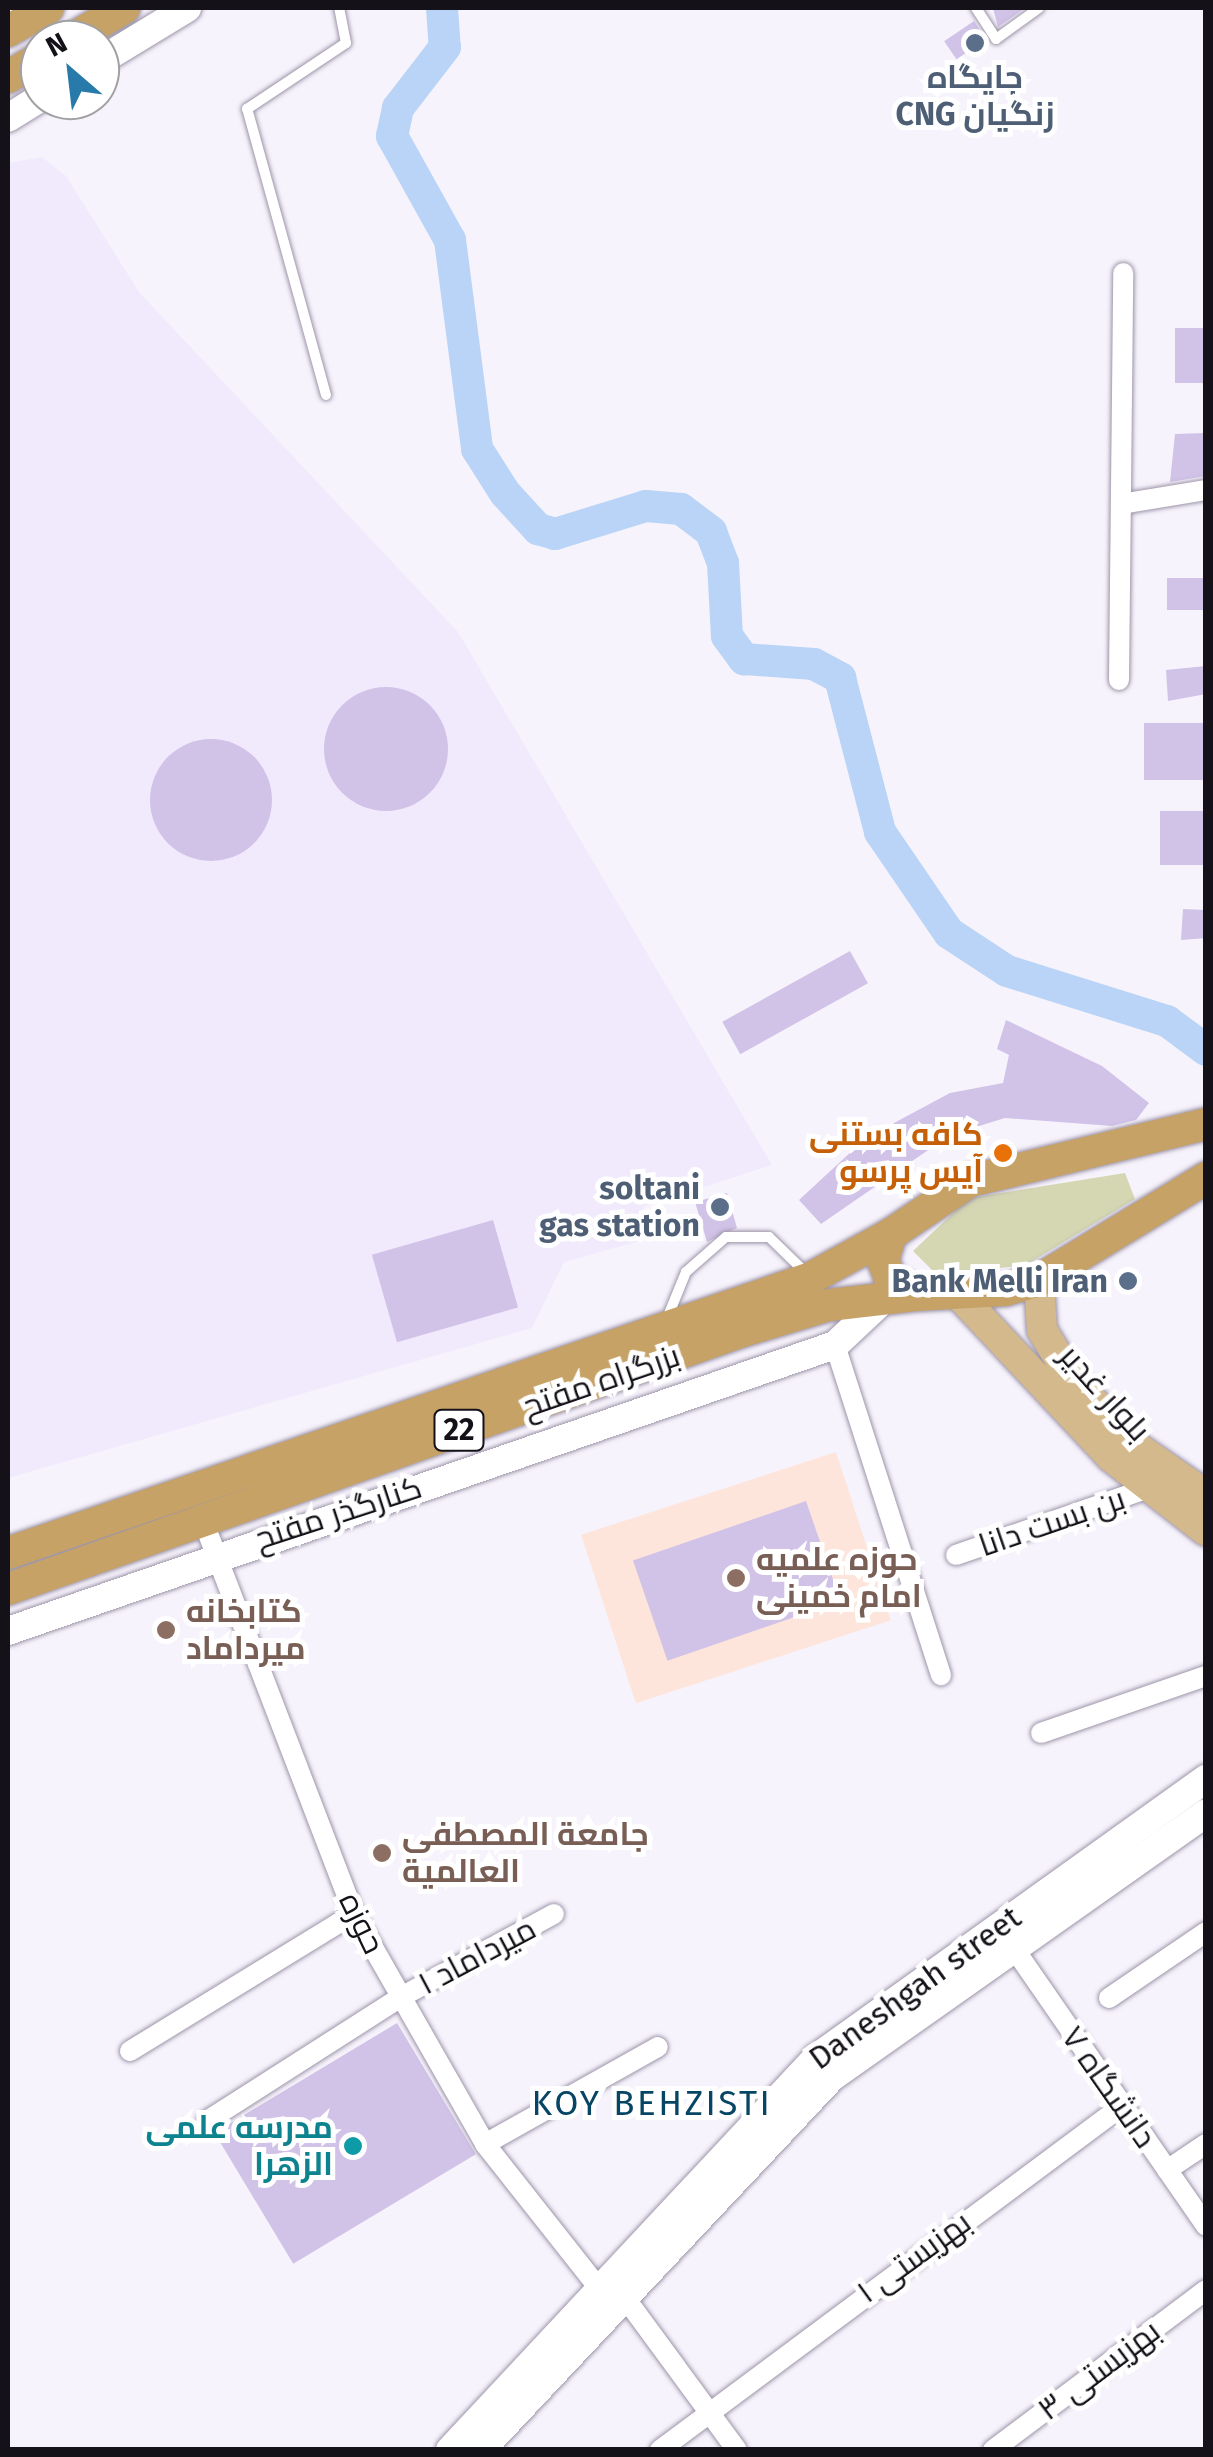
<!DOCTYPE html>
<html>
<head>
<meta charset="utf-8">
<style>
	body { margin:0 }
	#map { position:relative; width:1213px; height:2457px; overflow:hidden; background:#f7f3fc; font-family:"Fira Sans",Cairo,sans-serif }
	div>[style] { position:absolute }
	.built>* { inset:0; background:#f1eafc }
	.education>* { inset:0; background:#fde5db; transform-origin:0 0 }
	.green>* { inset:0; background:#d4d7b2 }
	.river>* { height:32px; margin:-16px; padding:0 16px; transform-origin:16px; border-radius:16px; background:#b9d4f6 }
	.building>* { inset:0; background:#d1c2e8; transform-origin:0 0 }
	.round { border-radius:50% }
	.roads { filter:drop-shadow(0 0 2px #9d95a9) drop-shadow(0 0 2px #9d95a9) }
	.service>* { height:10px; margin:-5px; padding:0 5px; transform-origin:5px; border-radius:5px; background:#fff }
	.minor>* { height:20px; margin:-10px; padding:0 10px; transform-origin:10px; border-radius:10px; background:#fff }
	.secondary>* { height:28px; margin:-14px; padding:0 14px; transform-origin:14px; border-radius:14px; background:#fff }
	.primary>* { height:30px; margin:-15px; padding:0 15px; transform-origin:15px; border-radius:15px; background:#d4b98d }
	.trunk>* { height:32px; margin:-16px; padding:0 16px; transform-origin:16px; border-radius:16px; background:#c6a267 }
	.dots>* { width:28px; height:28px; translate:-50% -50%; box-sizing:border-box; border:5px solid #fff; border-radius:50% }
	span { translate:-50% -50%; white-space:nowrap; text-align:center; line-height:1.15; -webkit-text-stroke:10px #fff; paint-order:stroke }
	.shield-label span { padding:2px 8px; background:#fff; border:2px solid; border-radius:8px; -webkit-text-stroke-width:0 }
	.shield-label { font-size:30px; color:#141118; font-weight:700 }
	.service-label { font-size:32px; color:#4e5e75; font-weight:700 }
	.right { translate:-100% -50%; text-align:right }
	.food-label { font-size:32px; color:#c56008; font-weight:700 }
	.street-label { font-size:32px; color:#141118 }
	.education-label { font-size:32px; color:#785e54; font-weight:700 }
	.left { translate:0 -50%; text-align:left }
	.culture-label { font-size:32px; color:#0d838f; font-weight:700 }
	.neighbourhood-label { font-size:35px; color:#074565; letter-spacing:2.5px }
	.frame { position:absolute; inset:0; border:10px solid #141118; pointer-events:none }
	.north { position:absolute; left:20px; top:20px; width:100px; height:100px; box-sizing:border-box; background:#fff; border:2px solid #a1a0a3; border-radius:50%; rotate:332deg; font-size:28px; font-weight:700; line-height:40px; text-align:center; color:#141118 }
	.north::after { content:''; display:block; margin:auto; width:35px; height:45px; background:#287aab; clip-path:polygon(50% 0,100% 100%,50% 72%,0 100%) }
</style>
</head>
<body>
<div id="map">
	<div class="built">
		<i style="clip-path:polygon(42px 157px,66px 176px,139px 292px,458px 632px,772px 1165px,643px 1207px,651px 1238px,564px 1262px,532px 1328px,8px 1478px,8px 163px)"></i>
	</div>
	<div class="education">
		<i style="left:836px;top:1452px;width:177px;height:268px;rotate:72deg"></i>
	</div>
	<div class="green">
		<i style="clip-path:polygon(1125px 1173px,1135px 1199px,1026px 1265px,937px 1275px,913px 1251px,969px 1198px)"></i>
	</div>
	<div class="river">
		<i style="left:442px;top:8px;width:39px;rotate:86deg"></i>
		<i style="left:445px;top:47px;width:77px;rotate:127.6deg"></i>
		<i style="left:398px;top:108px;width:29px;rotate:102deg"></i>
		<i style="left:392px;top:136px;width:119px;rotate:60.9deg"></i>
		<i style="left:450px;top:240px;width:211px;rotate:82.6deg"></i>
		<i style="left:477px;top:449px;width:52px;rotate:57.5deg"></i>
		<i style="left:505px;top:493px;width:49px;rotate:47.5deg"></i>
		<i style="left:538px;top:529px;width:18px;rotate:16deg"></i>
		<i style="left:555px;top:534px;width:95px;rotate:-17.1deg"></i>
		<i style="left:646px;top:506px;width:35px;rotate:5deg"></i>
		<i style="left:681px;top:509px;width:38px;rotate:37deg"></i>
		<i style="left:711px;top:532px;width:33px;rotate:69deg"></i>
		<i style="left:723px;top:563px;width:73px;rotate:86.9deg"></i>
		<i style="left:727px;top:636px;width:29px;rotate:54deg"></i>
		<i style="left:744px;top:659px;width:70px;rotate:4.1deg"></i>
		<i style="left:814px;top:664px;width:30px;rotate:28deg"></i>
		<i style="left:840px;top:678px;width:159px;rotate:75.4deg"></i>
		<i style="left:880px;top:832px;width:122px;rotate:55.7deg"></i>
		<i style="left:949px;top:933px;width:69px;rotate:33.2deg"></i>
		<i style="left:1007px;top:971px;width:168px;rotate:17.4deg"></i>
		<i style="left:1167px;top:1021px;width:49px;rotate:36.6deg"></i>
	</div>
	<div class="building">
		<i style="clip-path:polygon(993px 8px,1025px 8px,998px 27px)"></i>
		<i style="left:974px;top:21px;width:22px;height:36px;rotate:56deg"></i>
		<i style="left:1175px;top:328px;width:31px;height:55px"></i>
		<i style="clip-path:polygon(1206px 433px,1206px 476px,1170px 482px,1175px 434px)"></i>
		<i style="left:1206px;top:578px;width:32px;height:39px;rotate:90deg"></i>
		<i style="clip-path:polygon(1206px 666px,1206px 694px,1168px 701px,1166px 670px)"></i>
		<i class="round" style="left:324px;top:687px;width:124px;height:124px"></i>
		<i style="left:1206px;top:723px;width:57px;height:62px;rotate:90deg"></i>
		<i class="round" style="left:150px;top:739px;width:122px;height:122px"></i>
		<i style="left:1206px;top:811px;width:54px;height:46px;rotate:90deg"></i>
		<i style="clip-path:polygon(1183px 909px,1206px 910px,1206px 938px,1181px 940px)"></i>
		<i style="left:850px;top:951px;width:37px;height:146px;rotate:61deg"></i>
		<i style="clip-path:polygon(1006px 1020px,1102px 1066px,1149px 1103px,1136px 1120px,1112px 1126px,1005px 1118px,950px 1135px,821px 1224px,799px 1200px,866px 1138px,950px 1093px,1003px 1083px,1009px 1055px,997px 1049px)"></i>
		<i style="clip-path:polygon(727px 1193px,737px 1228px,707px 1242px,695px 1202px)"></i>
		<i style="left:493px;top:1220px;width:91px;height:126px;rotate:74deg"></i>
		<i style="left:806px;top:1501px;width:106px;height:183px;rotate:71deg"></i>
		<i style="left:397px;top:2023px;width:153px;height:213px;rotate:59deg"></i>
	</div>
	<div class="roads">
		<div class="service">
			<i style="left:976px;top:8px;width:37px;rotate:57deg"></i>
			<i style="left:996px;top:39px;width:53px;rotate:-35.8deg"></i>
			<i style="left:326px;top:395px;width:297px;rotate:-105.4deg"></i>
			<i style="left:247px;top:109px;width:119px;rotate:-33.7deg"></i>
			<i style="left:346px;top:43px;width:36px;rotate:-101deg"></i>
			<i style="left:666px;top:1321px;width:53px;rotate:-67.8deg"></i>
			<i style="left:686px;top:1272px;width:53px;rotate:-41.2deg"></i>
			<i style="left:726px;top:1237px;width:43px"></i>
			<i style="left:769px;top:1237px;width:53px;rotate:44.2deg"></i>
		</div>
		<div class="minor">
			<i style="left:1121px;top:504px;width:86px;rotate:-9.4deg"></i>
			<i style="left:1119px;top:680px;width:407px;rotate:-89.4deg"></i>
			<i style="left:835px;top:1345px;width:347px;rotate:72.2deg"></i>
			<i style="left:202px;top:1518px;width:424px;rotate:69deg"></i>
			<i style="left:354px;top:1914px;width:265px;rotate:60.3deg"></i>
			<i style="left:485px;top:2144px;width:182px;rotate:51.7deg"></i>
			<i style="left:956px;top:1555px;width:203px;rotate:-19.2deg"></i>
			<i style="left:1041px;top:1733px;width:175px;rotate:-19.1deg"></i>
			<i style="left:1013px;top:1947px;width:339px;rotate:55.3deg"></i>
			<i style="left:1109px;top:1998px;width:117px;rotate:-34.2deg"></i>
			<i style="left:130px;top:2051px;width:263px;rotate:-31.5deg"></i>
			<i style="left:207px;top:2121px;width:230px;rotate:-32.6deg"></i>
			<i style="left:401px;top:1997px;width:174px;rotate:-28.5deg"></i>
			<i style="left:485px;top:2144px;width:198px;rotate:-29.3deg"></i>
			<i style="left:1167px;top:2170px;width:47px;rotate:-33.7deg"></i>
			<i style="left:623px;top:2295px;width:192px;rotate:53.7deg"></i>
			<i style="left:660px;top:2450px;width:576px;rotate:-36.67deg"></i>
			<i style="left:993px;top:2450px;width:266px;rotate:-36.9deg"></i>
		</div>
		<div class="secondary">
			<i style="left:8px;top:9px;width:1px;rotate:-45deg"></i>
			<i style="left:100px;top:61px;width:102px;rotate:-31.3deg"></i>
			<i style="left:8px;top:118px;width:38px;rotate:-32deg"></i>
			<i style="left:8px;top:1631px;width:875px;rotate:-19.08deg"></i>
			<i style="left:835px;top:1345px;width:67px;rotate:-43.2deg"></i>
			<i style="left:450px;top:2450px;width:536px;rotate:-46.96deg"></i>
			<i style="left:816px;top:2058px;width:480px;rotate:-35.6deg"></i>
			<i style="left:481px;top:2450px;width:512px;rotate:-46.74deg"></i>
			<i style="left:832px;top:2077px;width:458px;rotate:-35.2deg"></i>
		</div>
		<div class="primary">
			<i style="left:1039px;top:1280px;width:50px;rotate:86.6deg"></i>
			<i style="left:1042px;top:1330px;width:50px;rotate:58.8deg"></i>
			<i style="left:1068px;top:1373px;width:91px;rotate:48.6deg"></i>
			<i style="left:1128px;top:1441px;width:95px;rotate:34.7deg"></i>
			<i style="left:959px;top:1295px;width:222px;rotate:46.8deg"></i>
			<i style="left:1111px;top:1457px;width:120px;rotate:37.9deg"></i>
		</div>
		<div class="trunk">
			<i style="left:8px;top:31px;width:46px;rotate:-29.9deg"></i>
			<i style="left:70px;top:40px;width:63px;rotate:-30.7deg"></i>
			<i style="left:8px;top:77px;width:37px;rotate:-31deg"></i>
			<i style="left:1206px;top:1124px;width:243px;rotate:166.4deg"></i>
			<i style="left:970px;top:1181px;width:95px;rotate:146.1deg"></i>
			<i style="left:891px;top:1234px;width:27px;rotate:107deg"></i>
			<i style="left:883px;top:1260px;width:19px;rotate:69deg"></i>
			<i style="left:890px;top:1278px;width:32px;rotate:32deg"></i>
			<i style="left:917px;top:1295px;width:88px;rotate:-3.3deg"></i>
			<i style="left:1005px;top:1290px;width:35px;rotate:-16deg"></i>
			<i style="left:1039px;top:1280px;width:196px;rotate:-31.4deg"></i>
			<i style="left:8px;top:1553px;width:849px;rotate:-18.9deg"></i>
			<i style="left:811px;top:1278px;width:91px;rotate:-28.8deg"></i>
			<i style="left:8px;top:1589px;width:779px;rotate:-19.34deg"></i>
			<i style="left:743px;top:1331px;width:90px;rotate:-16.8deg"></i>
			<i style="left:829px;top:1305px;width:89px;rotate:-6.5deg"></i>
		</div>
	</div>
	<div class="dots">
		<i style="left:975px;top:43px;background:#5c6f8a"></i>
		<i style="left:1003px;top:1153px;background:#e8710a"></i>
		<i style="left:720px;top:1207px;background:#5c6f8a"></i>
		<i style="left:1128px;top:1281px;background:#5c6f8a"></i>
		<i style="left:736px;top:1578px;background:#8d6e63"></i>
		<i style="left:166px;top:1630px;background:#8d6e63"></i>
		<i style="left:382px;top:1853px;background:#8d6e63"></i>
		<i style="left:353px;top:2146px;background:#0f9aa8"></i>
	</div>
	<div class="shield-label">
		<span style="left:459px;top:1430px">22</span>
	</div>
	<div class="service-label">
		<span style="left:975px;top:96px">جایگاه<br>CNG زنگیان</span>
		<span class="right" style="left:700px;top:1207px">soltani<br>gas station</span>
		<span class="right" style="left:1108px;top:1281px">Bank Melli Iran</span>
	</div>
	<div class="food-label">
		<span class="right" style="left:983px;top:1153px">کافه بستنی<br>آیس پرسو</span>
	</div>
	<div class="street-label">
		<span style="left:601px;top:1381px;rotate:-19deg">بزرگراه مفتح</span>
		<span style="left:1105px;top:1393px;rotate:48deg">بلوار غدیر</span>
		<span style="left:338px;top:1513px;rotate:-18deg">کنارگذر مفتح</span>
		<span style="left:1052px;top:1522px;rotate:-19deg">بن بست دانا</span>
		<span style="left:362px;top:1923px;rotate:64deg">حوزه</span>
		<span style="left:477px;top:1956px;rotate:-28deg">۱ میرداماد</span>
		<span style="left:915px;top:1988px;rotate:-36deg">Daneshgah street</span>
		<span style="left:1109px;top:2087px;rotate:55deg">۷ دانشگاه</span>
		<span style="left:914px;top:2257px;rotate:-36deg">۱ بهزیستی</span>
		<span style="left:1099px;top:2370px;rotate:-37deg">۳ بهزیستی</span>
	</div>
	<div class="education-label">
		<span class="left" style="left:756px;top:1578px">حوزه علمیه<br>امام خمینی</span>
		<span class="left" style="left:186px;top:1630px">کتابخانه<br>میرداماد</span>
		<span class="left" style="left:402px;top:1853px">جامعة المصطفی<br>العالمیة</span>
	</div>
	<div class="culture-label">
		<span class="right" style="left:333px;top:2146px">مدرسه علمی<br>الزهرا</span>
	</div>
	<div class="neighbourhood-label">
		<span style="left:652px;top:2103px">KOY BEHZISTI</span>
	</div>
	<div class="frame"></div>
	<div class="north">N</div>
</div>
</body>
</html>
